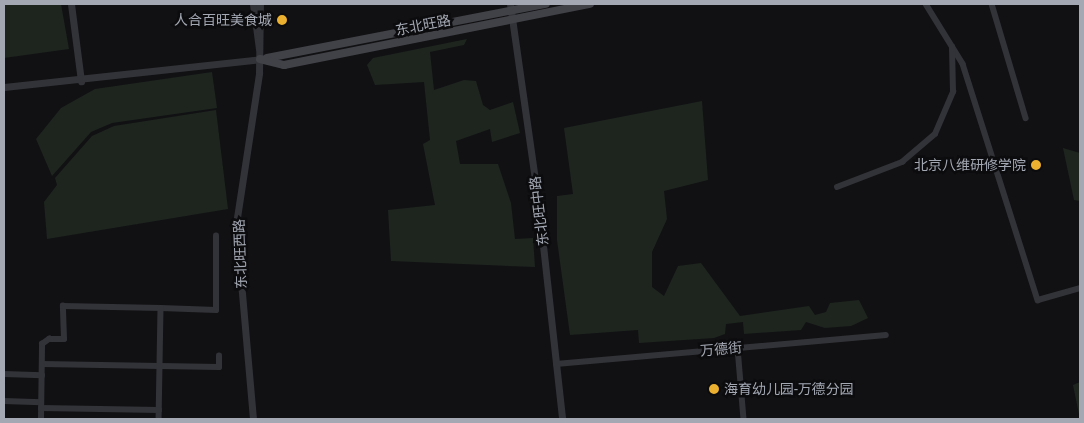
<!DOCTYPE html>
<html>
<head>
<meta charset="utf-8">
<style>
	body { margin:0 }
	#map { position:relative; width:1084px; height:423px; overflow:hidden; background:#111113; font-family:Roboto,"Noto Sans SC",sans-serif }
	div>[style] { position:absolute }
	.green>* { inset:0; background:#1e251f }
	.minor>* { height:5.5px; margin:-2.75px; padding:0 2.75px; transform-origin:2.75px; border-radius:2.75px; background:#323338 }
	.tertiary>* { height:7px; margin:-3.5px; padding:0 3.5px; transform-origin:3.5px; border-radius:3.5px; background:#323338 }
	.secondary>* { height:8px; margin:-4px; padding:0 4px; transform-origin:4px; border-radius:4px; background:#414248 }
	.dots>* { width:14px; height:14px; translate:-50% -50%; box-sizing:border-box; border:2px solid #0c0c0e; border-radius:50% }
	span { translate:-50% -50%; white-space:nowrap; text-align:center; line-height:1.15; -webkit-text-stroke:5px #0c0c0e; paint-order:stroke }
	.poi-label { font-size:14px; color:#a3a8b3 }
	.right { translate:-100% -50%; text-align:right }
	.left { translate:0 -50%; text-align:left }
	.street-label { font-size:14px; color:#a3a8b3 }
	.frame { position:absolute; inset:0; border:5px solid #a3a8b3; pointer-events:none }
</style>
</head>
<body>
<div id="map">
	<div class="green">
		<i style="clip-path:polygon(4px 4px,61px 4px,69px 49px,4px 58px)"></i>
		<i style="clip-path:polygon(467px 39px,464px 45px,430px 52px,434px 90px,464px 80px,476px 81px,483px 105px,490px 110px,513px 102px,520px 133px,492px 142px,490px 129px,456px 141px,460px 164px,498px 164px,511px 203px,515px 239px,533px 238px,535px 267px,391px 261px,388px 210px,435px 205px,423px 144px,430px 140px,424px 82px,375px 85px,367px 65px,373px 58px)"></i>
		<i style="clip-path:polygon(212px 72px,217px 108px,112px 123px,91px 132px,52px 176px,36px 139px,61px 108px,95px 89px)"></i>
		<i style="clip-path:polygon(702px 101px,708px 180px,664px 191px,667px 219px,652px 252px,652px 287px,664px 296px,678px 266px,701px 263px,740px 316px,809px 306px,815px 315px,826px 312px,830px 303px,859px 300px,868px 318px,851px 326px,825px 328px,806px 322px,801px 330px,744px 334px,743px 322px,726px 324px,725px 334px,714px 338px,639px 343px,638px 330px,570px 335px,557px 240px,557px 196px,573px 194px,564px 128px)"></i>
		<i style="clip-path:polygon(216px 110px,228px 209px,47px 239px,44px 202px,57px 185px,55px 178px,92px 136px,114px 126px)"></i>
		<i style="clip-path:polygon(1063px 148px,1080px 153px,1080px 201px,1074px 200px)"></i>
		<i style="clip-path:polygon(1080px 382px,1080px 419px,1073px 385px)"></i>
	</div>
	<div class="minor">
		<i style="left:926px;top:4px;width:70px;rotate:58.3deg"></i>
		<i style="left:963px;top:64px;width:248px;rotate:72.4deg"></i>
		<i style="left:1038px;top:300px;width:44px;rotate:-15.9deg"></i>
		<i style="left:992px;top:4px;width:119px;rotate:73.4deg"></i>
		<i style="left:837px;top:187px;width:70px;rotate:-21deg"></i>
		<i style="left:902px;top:162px;width:43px;rotate:-40.3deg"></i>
		<i style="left:935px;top:134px;width:46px;rotate:-66.8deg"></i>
		<i style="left:953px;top:92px;width:45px;rotate:-91.3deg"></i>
		<i style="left:161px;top:308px;width:55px;rotate:2.1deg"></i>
		<i style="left:216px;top:310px;width:74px;rotate:-90deg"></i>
		<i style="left:738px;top:348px;width:71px;rotate:85.2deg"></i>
		<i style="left:42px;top:364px;width:177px;rotate:1deg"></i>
		<i style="left:219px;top:367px;width:11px;rotate:-90deg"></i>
		<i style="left:556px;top:364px;width:331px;rotate:-5deg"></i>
		<i style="left:4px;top:374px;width:38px;rotate:2deg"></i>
		<i style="left:4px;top:401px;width:37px;rotate:2deg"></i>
		<i style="left:41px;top:408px;width:118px;rotate:1deg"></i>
		<i style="left:41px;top:419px;width:75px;rotate:-89.2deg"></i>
		<i style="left:42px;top:344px;width:9px;rotate:-36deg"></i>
		<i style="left:49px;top:339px;width:15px"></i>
		<i style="left:64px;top:339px;width:33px;rotate:-92deg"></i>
		<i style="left:63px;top:306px;width:98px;rotate:1.2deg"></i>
		<i style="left:161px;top:308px;width:111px;rotate:91deg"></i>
	</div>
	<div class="tertiary">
		<i style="left:71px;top:4px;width:78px;rotate:82.6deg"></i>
		<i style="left:253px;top:4px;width:45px;rotate:82.4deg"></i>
		<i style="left:510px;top:4px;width:198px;rotate:81.9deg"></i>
		<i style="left:538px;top:200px;width:220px;rotate:83.7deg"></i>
		<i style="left:4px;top:87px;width:258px;rotate:-6.2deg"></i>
		<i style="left:253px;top:419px;width:196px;rotate:-95deg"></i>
		<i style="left:236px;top:224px;width:153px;rotate:-81.3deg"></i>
		<i style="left:259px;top:73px;width:69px;rotate:-89.2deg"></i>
	</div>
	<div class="secondary">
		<i style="left:267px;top:58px;width:284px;rotate:-11deg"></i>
		<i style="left:260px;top:59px;width:25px;rotate:14deg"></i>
		<i style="left:284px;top:65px;width:312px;rotate:-11.3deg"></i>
	</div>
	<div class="dots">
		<i style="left:282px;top:20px;background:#ecb031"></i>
		<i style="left:1036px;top:165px;background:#ecb031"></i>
		<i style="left:714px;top:389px;background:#ecb031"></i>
	</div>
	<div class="poi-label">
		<span class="right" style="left:272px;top:20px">人合百旺美食城</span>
		<span class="right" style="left:1026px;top:165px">北京八维研修学院</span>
		<span class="left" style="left:724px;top:389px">海育幼儿园-万德分园</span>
	</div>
	<div class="street-label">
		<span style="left:423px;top:25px;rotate:-11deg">东北旺路</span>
		<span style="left:539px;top:211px;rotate:-97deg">东北旺中路</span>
		<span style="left:240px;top:254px;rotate:-92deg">东北旺西路</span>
		<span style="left:721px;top:349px;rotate:-5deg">万德街</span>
	</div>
	<div class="frame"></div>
</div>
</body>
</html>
